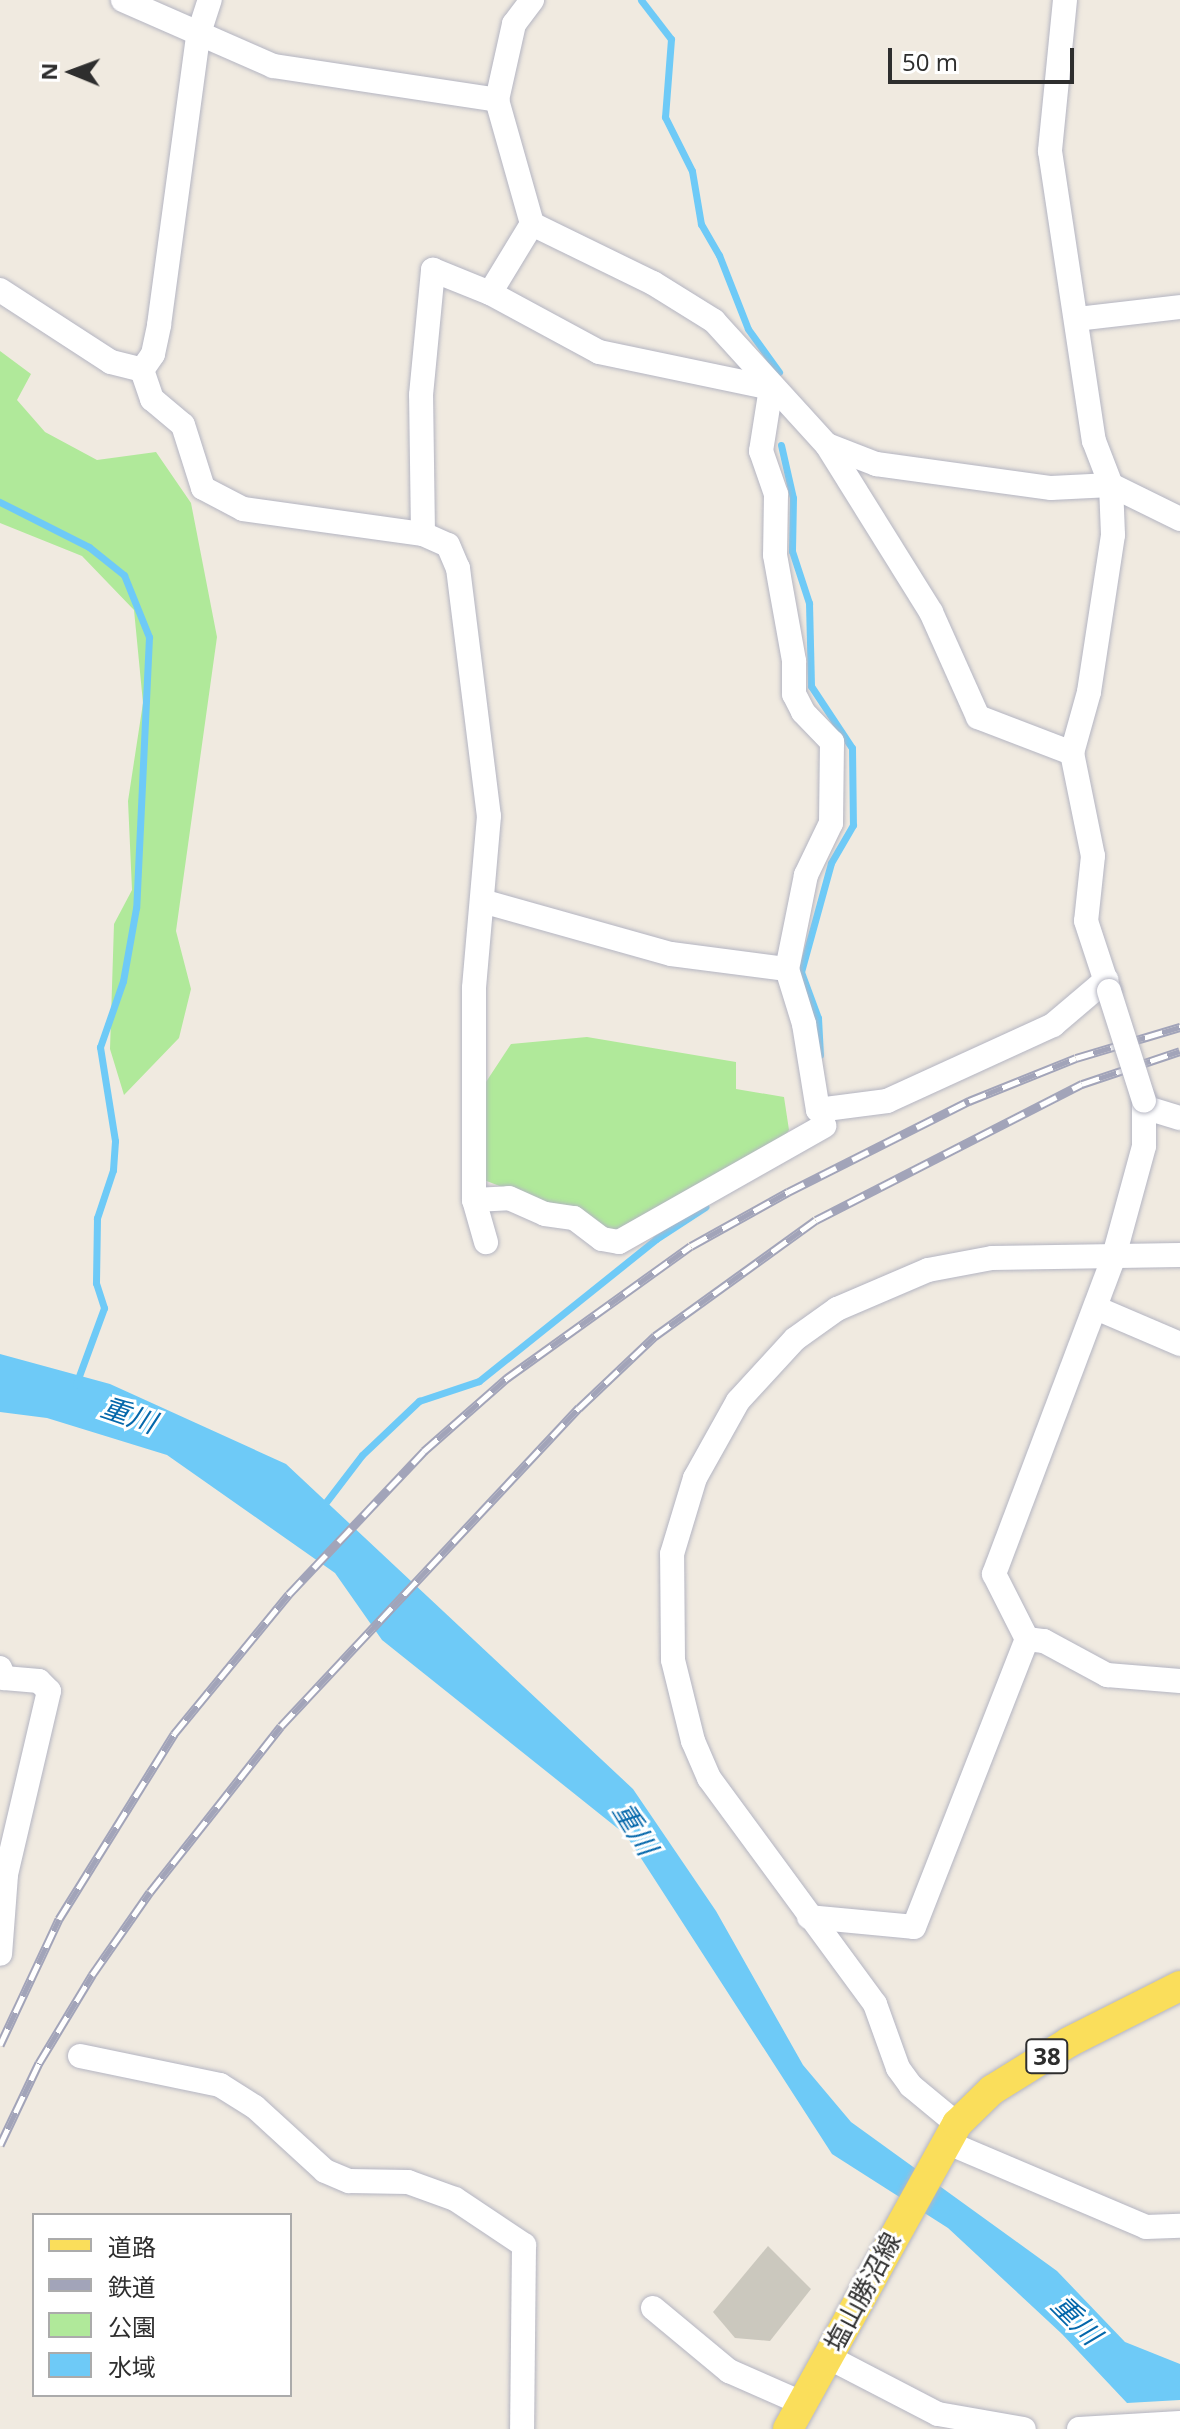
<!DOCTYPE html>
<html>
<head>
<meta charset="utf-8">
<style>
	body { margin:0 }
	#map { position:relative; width:1180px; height:2429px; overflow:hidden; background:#f0eae0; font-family:"Open Sans","Noto Sans JP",sans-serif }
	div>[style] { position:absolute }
	.green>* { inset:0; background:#b0e99a }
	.water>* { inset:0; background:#6ecaf7 }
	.stream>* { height:7px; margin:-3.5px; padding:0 3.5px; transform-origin:3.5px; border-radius:3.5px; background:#6ecaf7 }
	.building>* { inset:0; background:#cbc8be }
	.roads { filter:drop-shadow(0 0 2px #b4b5c2) drop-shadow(0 0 2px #b4b5c2) }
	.minor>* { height:24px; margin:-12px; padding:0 12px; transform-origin:12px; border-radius:12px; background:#fff }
	.major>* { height:30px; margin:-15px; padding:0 15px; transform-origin:15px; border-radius:15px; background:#fade5b }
	.rail>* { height:9px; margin-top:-4.5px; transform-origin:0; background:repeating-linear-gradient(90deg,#fff 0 18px,#a2a4b9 0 36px); box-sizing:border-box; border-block:2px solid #a2a4b9 }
	.bridges { filter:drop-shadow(0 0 2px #b4b5c2) drop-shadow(0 0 2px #b4b5c2) }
	.minor-bridge>* { height:24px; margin:-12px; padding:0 12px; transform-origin:12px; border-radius:12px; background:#fff }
	span { translate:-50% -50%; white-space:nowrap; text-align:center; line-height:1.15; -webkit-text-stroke:6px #fff; paint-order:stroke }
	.shield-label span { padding:2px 6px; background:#fff; border:2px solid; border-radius:6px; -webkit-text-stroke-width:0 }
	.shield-label { font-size:24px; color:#2e2e2e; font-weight:700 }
	.street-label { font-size:26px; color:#2e2e2e }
	.water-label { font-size:28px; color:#0568ab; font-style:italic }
	.legend { position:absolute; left:32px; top:2213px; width:260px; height:184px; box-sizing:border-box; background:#fff; border:2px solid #ababab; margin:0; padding:10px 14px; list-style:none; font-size:24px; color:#2e2e2e }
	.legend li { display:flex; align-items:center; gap:16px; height:40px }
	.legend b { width:40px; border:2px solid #ababab }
	.north { position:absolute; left:32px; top:32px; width:80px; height:80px; -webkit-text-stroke:6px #fff; paint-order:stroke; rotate:271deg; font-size:22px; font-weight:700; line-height:32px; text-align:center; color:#2e2e2e }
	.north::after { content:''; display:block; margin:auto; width:28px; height:36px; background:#2e2e2e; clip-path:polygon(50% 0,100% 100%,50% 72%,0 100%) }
	.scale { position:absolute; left:888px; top:48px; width:186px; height:36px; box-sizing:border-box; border:4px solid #2e2e2e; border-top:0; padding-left:10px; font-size:24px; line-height:28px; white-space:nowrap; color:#2e2e2e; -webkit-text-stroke:6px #fff; paint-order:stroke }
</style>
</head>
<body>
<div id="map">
	<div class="green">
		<i style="clip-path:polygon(0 351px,31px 374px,17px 400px,45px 432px,97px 460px,156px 452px,191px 503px,217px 637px,176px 931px,191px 989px,179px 1038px,124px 1095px,110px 1049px,114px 924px,132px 890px,128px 801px,143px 703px,134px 610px,82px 556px,0 523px)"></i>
		<i style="clip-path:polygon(587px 1037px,736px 1062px,736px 1089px,784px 1097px,789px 1130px,774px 1149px,630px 1229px,610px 1229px,484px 1180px,484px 1085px,511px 1044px)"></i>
	</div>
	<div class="water">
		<i style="clip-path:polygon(0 1354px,110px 1384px,286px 1464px,633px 1789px,716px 1911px,803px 2065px,851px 2122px,1057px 2271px,1125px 2342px,1180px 2364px,1180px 2400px,1127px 2403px,1062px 2334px,948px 2228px,832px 2154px,626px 1835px,382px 1640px,335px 1573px,167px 1455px,47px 1418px,0 1412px)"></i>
	</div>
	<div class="stream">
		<i style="left:641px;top:0;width:49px;rotate:52.4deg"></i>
		<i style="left:671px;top:39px;width:78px;rotate:94.4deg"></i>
		<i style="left:665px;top:117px;width:60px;rotate:63.4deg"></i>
		<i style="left:692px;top:171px;width:54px;rotate:80.4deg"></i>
		<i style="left:701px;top:224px;width:36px;rotate:60deg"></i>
		<i style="left:719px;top:255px;width:79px;rotate:68.6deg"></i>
		<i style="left:748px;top:329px;width:53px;rotate:54.2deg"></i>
		<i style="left:781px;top:445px;width:54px;rotate:77.2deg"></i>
		<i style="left:793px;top:498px;width:53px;rotate:91.1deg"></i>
		<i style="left:792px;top:551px;width:55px;rotate:71.9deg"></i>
		<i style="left:809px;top:603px;width:83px;rotate:88.6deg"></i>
		<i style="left:811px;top:686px;width:74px;rotate:56.5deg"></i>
		<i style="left:852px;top:748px;width:77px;rotate:89.3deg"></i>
		<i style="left:853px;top:825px;width:44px;rotate:120.1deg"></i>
		<i style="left:831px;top:863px;width:113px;rotate:105.4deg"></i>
		<i style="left:801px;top:972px;width:49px;rotate:69.7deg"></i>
		<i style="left:818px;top:1018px;width:37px;rotate:87deg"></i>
		<i style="left:0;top:502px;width:100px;rotate:26.8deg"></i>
		<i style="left:89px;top:547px;width:45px;rotate:38.7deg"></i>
		<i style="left:124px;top:575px;width:67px;rotate:68deg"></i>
		<i style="left:149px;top:637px;width:271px;rotate:92.7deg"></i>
		<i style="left:136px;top:908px;width:74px;rotate:100.1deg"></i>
		<i style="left:123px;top:981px;width:70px;rotate:109.2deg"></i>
		<i style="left:100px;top:1047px;width:95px;rotate:80.9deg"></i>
		<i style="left:115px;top:1141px;width:29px;rotate:94deg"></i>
		<i style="left:113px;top:1170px;width:51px;rotate:108.4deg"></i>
		<i style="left:97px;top:1218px;width:65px;rotate:90.9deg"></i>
		<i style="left:96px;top:1283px;width:26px;rotate:72deg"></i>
		<i style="left:104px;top:1308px;width:81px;rotate:110.2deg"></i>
		<i style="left:323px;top:1506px;width:64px;rotate:-52.6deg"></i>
		<i style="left:362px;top:1455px;width:79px;rotate:-43.5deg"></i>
		<i style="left:419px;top:1401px;width:63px;rotate:-18.4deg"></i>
		<i style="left:479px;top:1381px;width:227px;rotate:-38.7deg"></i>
		<i style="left:656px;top:1239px;width:59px;rotate:-33.1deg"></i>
	</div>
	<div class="building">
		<i style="clip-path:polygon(768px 2246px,811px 2289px,770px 2341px,735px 2338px,713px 2312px)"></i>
	</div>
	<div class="roads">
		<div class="minor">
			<i style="left:123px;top:0;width:164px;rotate:23.7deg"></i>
			<i style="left:273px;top:66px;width:227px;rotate:8.6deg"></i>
			<i style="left:497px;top:100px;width:129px;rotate:74.2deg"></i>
			<i style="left:532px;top:224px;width:135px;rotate:26deg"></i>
			<i style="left:653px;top:283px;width:72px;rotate:31.9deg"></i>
			<i style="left:714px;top:321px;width:168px;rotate:47.7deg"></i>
			<i style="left:827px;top:445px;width:53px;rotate:21.2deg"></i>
			<i style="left:876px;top:464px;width:177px;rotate:7.8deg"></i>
			<i style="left:1051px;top:488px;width:60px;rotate:-2.9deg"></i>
			<i style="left:1111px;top:485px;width:77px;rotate:26.2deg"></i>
			<i style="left:1065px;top:0;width:152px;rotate:95.7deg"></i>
			<i style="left:1050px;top:151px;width:293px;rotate:81.4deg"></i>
			<i style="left:1094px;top:441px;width:47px;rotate:68.9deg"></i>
			<i style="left:1111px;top:485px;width:50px;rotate:87.7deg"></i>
			<i style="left:1113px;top:535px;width:159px;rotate:98.7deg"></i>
			<i style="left:1089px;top:692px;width:63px;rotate:105.6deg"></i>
			<i style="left:1072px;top:753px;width:105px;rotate:78.5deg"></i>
			<i style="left:1093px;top:856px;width:65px;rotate:96.1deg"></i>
			<i style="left:1086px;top:921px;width:74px;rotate:71.8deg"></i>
			<i style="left:497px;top:100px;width:78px;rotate:-77.4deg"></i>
			<i style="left:514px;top:24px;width:30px;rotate:-53deg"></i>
			<i style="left:0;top:290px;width:132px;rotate:33deg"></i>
			<i style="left:111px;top:362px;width:32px;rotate:14deg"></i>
			<i style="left:142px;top:370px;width:19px;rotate:-55deg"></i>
			<i style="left:153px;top:354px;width:30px;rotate:-78deg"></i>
			<i style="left:159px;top:325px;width:292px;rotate:-82.3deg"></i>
			<i style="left:198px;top:36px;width:38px;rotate:-72deg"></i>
			<i style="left:490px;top:293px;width:124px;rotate:28.4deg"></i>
			<i style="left:599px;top:352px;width:176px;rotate:11.8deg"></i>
			<i style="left:771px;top:388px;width:64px;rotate:99deg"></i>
			<i style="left:761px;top:451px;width:46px;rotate:70.8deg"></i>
			<i style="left:776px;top:494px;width:61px;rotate:90.9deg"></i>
			<i style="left:775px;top:555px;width:108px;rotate:79.8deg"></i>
			<i style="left:794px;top:661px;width:33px;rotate:90deg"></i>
			<i style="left:794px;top:694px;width:20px;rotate:63deg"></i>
			<i style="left:803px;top:712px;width:42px;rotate:46deg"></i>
			<i style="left:832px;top:742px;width:81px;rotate:90.7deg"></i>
			<i style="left:831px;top:823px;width:58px;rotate:115.7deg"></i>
			<i style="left:806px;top:875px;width:96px;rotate:101.4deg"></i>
			<i style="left:787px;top:969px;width:58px;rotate:72.8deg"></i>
			<i style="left:804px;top:1024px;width:87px;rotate:80.8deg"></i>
			<i style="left:818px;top:1110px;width:70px;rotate:-7.4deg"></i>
			<i style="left:887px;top:1101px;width:183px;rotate:-24.6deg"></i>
			<i style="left:1053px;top:1025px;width:70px;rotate:-40.3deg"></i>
			<i style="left:1077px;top:319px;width:104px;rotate:-6.6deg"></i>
			<i style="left:142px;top:370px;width:31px;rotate:71deg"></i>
			<i style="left:152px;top:399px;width:40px;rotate:40deg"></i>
			<i style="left:183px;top:425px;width:66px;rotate:72.4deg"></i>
			<i style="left:203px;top:488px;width:45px;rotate:27.7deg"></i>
			<i style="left:243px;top:509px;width:182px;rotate:7.9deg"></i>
			<i style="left:423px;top:534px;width:27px;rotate:24deg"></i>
			<i style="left:448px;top:545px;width:25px;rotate:67deg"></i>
			<i style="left:458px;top:568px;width:250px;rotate:82.9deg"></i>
			<i style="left:489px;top:816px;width:173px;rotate:95deg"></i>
			<i style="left:474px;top:988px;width:212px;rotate:90deg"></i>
			<i style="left:474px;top:1200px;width:44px;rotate:74.1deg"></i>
			<i style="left:827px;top:445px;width:197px;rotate:58.1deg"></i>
			<i style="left:931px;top:612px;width:115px;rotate:65.9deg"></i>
			<i style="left:978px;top:717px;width:101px;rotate:21deg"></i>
			<i style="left:423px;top:534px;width:139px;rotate:-90.8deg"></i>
			<i style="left:421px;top:395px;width:126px;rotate:-84.5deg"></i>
			<i style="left:433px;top:270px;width:61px;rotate:22deg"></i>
			<i style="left:490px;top:293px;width:81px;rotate:-58.7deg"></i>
			<i style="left:482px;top:901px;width:196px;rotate:15.7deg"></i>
			<i style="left:671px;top:954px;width:117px;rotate:7.4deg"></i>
			<i style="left:1147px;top:1108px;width:34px;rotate:17deg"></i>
			<i style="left:474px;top:1200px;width:35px;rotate:-3deg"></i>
			<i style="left:509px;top:1198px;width:39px;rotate:24deg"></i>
			<i style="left:545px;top:1214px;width:29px;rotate:8deg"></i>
			<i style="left:574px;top:1218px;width:35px;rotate:37deg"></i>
			<i style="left:602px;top:1239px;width:17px;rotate:10deg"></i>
			<i style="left:619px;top:1242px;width:236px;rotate:-29.5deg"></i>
			<i style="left:1096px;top:1308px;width:91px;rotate:23.2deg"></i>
			<i style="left:1027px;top:1639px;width:17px;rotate:7deg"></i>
			<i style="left:1044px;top:1641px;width:72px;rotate:28.4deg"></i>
			<i style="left:1107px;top:1675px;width:73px;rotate:4.7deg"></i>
			<i style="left:0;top:1668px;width:11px;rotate:68deg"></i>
			<i style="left:4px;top:1678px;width:35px;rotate:5deg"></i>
			<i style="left:39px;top:1681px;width:14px;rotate:45deg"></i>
			<i style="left:49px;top:1691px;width:189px;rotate:103.2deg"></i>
			<i style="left:6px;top:1875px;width:79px;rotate:94.3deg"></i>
			<i style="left:809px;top:1917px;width:105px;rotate:5.4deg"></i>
			<i style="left:914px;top:1927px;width:309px;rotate:-68.6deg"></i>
			<i style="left:1027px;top:1639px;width:73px;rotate:-116.9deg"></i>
			<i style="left:994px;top:1574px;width:340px;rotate:-69.3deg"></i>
			<i style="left:1114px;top:1256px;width:114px;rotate:-74.7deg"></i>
			<i style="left:1144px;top:1146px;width:45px;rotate:-90deg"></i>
			<i style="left:80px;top:2056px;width:143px;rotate:11.7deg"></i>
			<i style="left:220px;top:2085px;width:41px;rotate:32.2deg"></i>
			<i style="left:255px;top:2107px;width:95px;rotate:42.4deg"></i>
			<i style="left:325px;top:2171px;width:26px;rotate:23deg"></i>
			<i style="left:349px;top:2181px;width:59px;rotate:1deg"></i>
			<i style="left:408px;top:2182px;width:50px;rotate:19.9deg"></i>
			<i style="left:455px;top:2199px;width:83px;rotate:33.7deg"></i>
			<i style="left:524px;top:2245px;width:184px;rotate:90.6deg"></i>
			<i style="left:957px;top:2124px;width:60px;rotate:-140.4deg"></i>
			<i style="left:911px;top:2086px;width:22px;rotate:-126deg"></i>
			<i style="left:898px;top:2068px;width:68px;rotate:-109.8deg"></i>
			<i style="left:875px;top:2004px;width:280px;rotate:-126.3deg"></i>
			<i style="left:709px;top:1778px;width:40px;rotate:-113.4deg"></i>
			<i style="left:693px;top:1741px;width:83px;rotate:-103.9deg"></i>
			<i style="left:673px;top:1660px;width:106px;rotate:-90.5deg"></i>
			<i style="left:672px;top:1554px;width:79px;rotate:-73.2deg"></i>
			<i style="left:695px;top:1478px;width:88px;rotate:-60.8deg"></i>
			<i style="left:738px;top:1401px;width:84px;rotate:-47.4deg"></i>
			<i style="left:795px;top:1339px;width:52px;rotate:-35.5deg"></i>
			<i style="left:837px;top:1309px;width:99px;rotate:-23.2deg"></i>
			<i style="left:928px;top:1270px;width:65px;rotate:-10.6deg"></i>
			<i style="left:992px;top:1258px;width:188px;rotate:-0.9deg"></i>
			<i style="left:946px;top:2142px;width:217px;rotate:23deg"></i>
			<i style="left:1146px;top:2227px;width:34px;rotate:-2deg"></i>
			<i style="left:653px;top:2308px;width:99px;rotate:39.7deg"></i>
			<i style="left:729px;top:2371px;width:80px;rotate:23.7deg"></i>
			<i style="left:828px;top:2357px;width:124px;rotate:27.4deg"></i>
			<i style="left:938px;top:2414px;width:87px;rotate:9.9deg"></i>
			<i style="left:1079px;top:2429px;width:101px;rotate:-3.4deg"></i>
		</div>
		<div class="major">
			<i style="left:788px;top:2429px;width:349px;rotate:-61deg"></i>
			<i style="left:957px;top:2124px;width:49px;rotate:-44.2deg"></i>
			<i style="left:992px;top:2090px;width:91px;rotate:-31.9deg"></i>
			<i style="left:1069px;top:2042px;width:124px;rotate:-26.8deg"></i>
		</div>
	</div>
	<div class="rail">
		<i style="left:0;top:2045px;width:139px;rotate:-64.9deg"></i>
		<i style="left:59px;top:1919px;width:218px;rotate:-58.1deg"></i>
		<i style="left:174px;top:1734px;width:181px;rotate:-50.6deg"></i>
		<i style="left:289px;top:1594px;width:197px;rotate:-46.6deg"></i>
		<i style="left:424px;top:1451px;width:111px;rotate:-41.3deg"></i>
		<i style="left:507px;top:1378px;width:226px;rotate:-35.7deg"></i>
		<i style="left:691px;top:1246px;width:111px;rotate:-29.1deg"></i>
		<i style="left:788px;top:1192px;width:203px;rotate:-26.7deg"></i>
		<i style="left:969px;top:1101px;width:115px;rotate:-21.9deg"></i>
		<i style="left:1076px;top:1058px;width:109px;rotate:-16.6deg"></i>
		<i style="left:0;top:2145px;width:91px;rotate:-64.6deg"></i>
		<i style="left:39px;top:2063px;width:103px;rotate:-58.9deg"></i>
		<i style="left:92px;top:1975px;width:101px;rotate:-55.1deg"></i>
		<i style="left:150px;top:1892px;width:211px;rotate:-51.7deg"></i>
		<i style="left:281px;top:1726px;width:436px;rotate:-46.9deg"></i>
		<i style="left:579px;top:1408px;width:105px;rotate:-43.5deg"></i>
		<i style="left:655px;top:1336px;width:198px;rotate:-35.8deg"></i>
		<i style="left:816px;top:1220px;width:299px;rotate:-27.1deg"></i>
		<i style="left:1082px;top:1084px;width:103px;rotate:-18.6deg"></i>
	</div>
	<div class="bridges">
		<div class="minor-bridge">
			<i style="left:1109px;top:991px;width:115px;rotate:72.3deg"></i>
		</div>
	</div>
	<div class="shield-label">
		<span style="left:1047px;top:2056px">38</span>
	</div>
	<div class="street-label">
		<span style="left:863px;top:2292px;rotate:-62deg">塩山勝沼線</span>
	</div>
	<div class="water-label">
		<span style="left:129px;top:1414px;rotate:19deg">重川</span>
		<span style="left:636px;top:1828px;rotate:58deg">重川</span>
		<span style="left:1077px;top:2319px;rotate:45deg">重川</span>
	</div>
	<ul class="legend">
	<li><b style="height:10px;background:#fade5b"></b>道路</li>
	<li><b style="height:10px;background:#a2a4b9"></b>鉄道</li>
	<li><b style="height:22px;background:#b0e99a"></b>公園</li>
	<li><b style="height:22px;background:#6ecaf7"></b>水域</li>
	</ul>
	<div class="north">N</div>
	<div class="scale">50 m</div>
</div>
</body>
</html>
